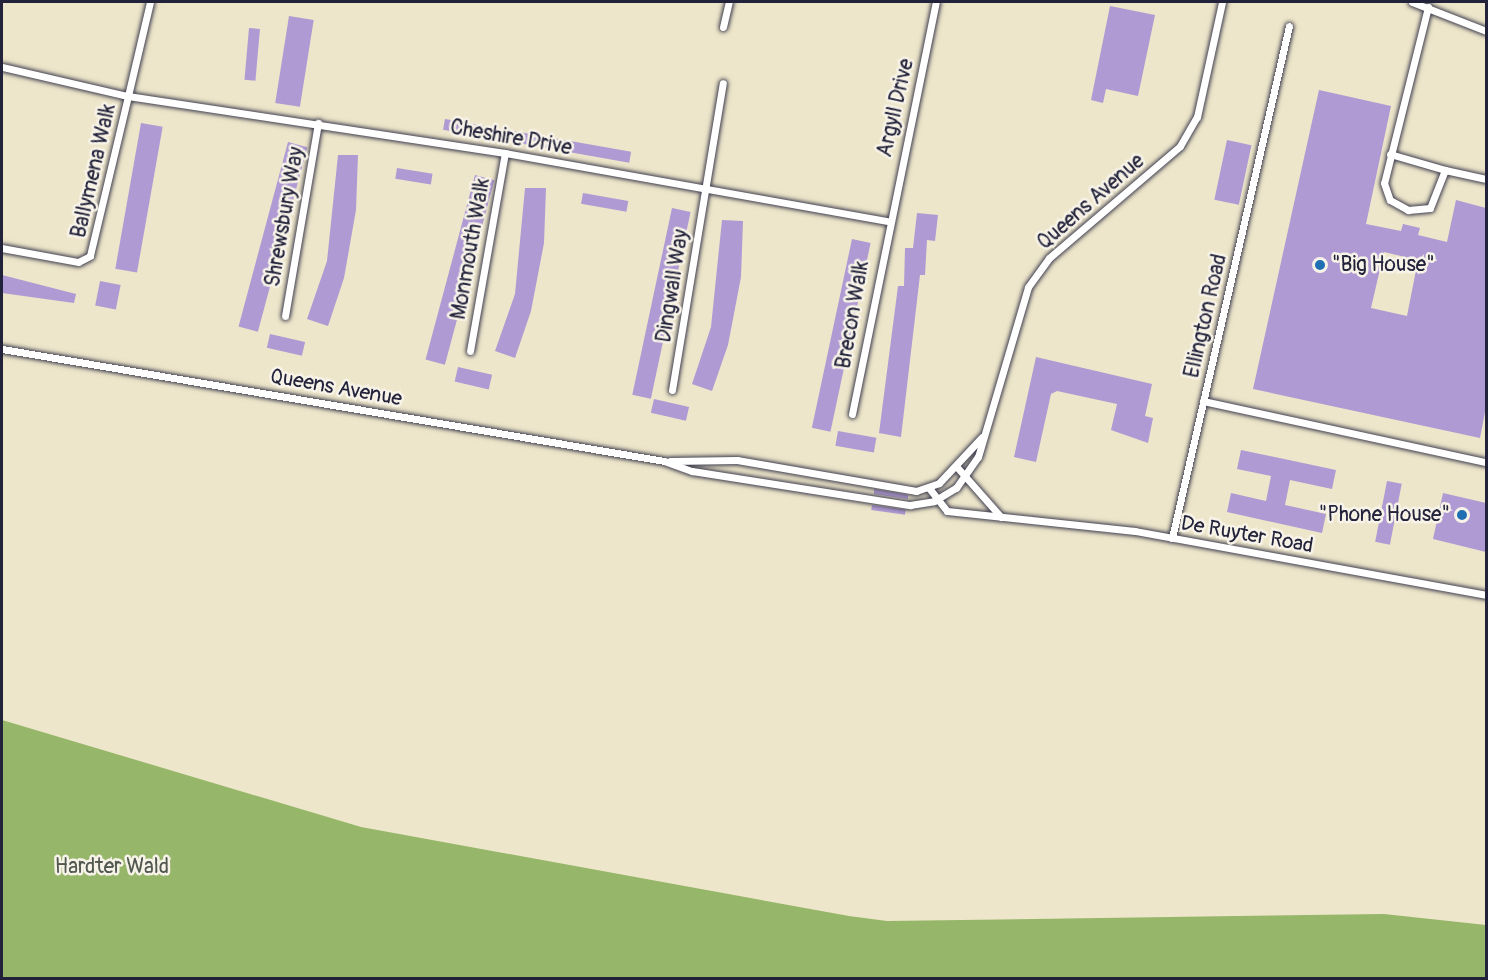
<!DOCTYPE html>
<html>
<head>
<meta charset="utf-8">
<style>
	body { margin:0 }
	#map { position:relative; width:1488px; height:980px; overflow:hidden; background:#ede6ca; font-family:Pangolin,sans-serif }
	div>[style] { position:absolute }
	.forest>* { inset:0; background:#96b669 }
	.building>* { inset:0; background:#af9ad3; transform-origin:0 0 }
	.roads { filter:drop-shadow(0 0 2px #403f50) drop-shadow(0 0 2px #403f50) }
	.service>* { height:7px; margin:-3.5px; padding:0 3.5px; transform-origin:3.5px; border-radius:3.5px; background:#fff }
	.dots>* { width:16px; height:16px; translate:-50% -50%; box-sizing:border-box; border:3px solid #f7f3e8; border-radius:50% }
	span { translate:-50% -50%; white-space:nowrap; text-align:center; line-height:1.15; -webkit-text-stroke:5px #f7f3e8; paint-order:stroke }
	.street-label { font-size:21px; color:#22223b }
	.poi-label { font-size:21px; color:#22223b }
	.left { translate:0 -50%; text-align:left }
	.right { translate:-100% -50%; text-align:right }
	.park-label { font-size:21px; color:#50574e }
	.frame { position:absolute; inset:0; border:3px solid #22223b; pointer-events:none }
</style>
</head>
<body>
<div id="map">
	<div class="forest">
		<i style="clip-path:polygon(2px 720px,361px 827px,849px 916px,887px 921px,1384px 914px,1486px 925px,1486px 978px,2px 978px)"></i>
	</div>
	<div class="building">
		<i style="clip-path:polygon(1110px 6px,1155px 15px,1138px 96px,1106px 89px,1103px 103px,1091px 100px)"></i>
		<i style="left:289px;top:16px;width:25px;height:88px;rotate:9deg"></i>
		<i style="left:249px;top:28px;width:11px;height:52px;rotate:5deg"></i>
		<i style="clip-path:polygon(evenodd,1319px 90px,1391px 106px,1366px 224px,1401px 231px,1403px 224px,1420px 228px,1418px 235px,1447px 242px,1456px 200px,1486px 208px,1486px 407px,1480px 438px,1253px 389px,1319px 90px,1384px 252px,1418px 260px,1407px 316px,1371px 308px,1384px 252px)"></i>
		<i style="left:445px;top:119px;width:189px;height:11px;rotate:10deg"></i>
		<i style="left:141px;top:123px;width:22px;height:148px;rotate:10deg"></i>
		<i style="left:1227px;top:140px;width:25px;height:61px;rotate:12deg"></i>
		<i style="left:288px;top:142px;width:20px;height:191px;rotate:15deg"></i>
		<i style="clip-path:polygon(338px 155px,358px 155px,356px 210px,344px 278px,328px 326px,307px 319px,327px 261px)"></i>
		<i style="left:397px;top:168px;width:36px;height:11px;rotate:9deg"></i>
		<i style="left:475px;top:175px;width:20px;height:191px;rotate:15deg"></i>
		<i style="clip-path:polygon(525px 188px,546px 188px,544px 243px,531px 311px,515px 358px,495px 351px,515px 294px)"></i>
		<i style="left:583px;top:193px;width:46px;height:11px;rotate:10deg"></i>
		<i style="left:672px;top:208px;width:19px;height:191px;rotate:12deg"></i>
		<i style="clip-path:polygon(917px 213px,938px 215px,935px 241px,927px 240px,925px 275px,920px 275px,901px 437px,879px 433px,898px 286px,904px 286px,905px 248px,913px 248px)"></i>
		<i style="clip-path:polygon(722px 220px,743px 221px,741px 277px,728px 345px,712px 391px,692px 384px,711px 327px)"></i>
		<i style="left:852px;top:239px;width:19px;height:193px;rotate:12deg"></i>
		<i style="clip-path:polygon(2px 275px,76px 294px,74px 303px,2px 293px)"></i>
		<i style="left:100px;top:281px;width:21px;height:25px;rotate:11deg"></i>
		<i style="left:270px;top:334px;width:36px;height:14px;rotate:13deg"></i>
		<i style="clip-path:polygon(1036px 357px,1152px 384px,1145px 416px,1153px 418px,1148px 443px,1111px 430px,1117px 404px,1057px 391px,1051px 394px,1036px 462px,1014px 457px)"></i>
		<i style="left:458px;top:367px;width:35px;height:15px;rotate:13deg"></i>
		<i style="left:654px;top:399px;width:36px;height:14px;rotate:13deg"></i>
		<i style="left:838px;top:431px;width:39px;height:15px;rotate:10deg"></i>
		<i style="clip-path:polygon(1241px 450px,1336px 470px,1332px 489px,1290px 480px,1285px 505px,1326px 514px,1322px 533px,1227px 512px,1231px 493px,1266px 501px,1271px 476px,1237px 469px)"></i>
		<i style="left:1387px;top:481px;width:15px;height:62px;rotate:11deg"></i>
		<i style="clip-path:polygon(874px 489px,908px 495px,908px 499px,874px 494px)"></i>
		<i style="clip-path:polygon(1443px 493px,1486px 503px,1486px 552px,1433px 539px)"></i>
		<i style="left:872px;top:505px;width:34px;height:5px;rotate:8deg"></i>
	</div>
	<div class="roads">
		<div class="service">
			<i style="left:150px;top:2px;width:97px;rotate:103.2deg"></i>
			<i style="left:128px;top:96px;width:381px;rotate:8.6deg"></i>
			<i style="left:505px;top:153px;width:388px;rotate:10.1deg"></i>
			<i style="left:1412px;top:2px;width:79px;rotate:21.4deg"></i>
			<i style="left:1428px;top:7px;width:181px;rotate:104deg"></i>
			<i style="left:1384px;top:183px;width:18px;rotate:71deg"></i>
			<i style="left:1390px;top:200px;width:21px;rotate:29deg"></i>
			<i style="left:1408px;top:210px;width:22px;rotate:-5deg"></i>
			<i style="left:1430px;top:208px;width:41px;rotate:-68.5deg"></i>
			<i style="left:1445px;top:170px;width:42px;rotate:12.4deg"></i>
			<i style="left:723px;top:27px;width:26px;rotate:-77deg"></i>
			<i style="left:2px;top:67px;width:129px;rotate:13deg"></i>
			<i style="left:128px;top:96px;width:164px;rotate:103.4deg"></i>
			<i style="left:90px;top:256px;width:13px;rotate:153deg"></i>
			<i style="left:78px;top:262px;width:77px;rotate:-169.6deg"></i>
			<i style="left:1390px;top:154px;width:57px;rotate:16.2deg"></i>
			<i style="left:285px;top:316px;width:196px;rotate:-80.3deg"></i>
			<i style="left:2px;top:349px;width:671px;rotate:9.6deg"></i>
			<i style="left:664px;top:461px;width:30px;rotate:20deg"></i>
			<i style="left:692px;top:471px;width:221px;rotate:8.9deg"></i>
			<i style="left:910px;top:505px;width:24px;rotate:-9deg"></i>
			<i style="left:934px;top:501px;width:26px;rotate:-31deg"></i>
			<i style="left:956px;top:488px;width:38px;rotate:-55deg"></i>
			<i style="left:978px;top:457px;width:177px;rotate:-73.6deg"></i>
			<i style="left:1028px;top:287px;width:36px;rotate:-54deg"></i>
			<i style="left:1049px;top:258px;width:172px;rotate:-40.5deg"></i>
			<i style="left:1180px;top:146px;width:34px;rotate:-60deg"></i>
			<i style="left:1197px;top:117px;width:118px;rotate:-77.7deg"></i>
			<i style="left:470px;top:351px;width:201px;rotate:-80deg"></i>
			<i style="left:672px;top:390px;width:311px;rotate:-80.6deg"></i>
			<i style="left:1203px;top:401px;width:289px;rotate:12.2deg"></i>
			<i style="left:852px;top:414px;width:420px;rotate:-78.5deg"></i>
			<i style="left:670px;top:461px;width:67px;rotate:-0.9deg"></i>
			<i style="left:737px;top:460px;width:182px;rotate:9.8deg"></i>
			<i style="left:916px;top:491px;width:24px;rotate:-19deg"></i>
			<i style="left:939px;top:483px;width:63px;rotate:-46.9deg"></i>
			<i style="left:956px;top:466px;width:68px;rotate:48.6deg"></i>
			<i style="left:929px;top:488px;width:29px;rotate:52deg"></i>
			<i style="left:947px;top:511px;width:189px;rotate:6.1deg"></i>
			<i style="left:1135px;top:531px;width:357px;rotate:10.3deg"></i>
			<i style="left:1172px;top:538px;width:525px;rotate:-77.13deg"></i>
		</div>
	</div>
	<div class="dots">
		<i style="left:1320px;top:265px;background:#1f6fb2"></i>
		<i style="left:1462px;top:515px;background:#1f6fb2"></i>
	</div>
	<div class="street-label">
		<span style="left:896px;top:108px;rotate:-77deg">Argyll Drive</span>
		<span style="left:511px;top:138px;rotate:10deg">Cheshire Drive</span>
		<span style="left:94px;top:171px;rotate:-77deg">Ballymena Walk</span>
		<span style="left:1091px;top:202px;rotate:-41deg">Queens Avenue</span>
		<span style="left:285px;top:217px;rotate:-80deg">Shrewsbury Way</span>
		<span style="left:471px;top:249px;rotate:-80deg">Monmouth Walk</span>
		<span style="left:673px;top:286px;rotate:-81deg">Dingwall Way</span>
		<span style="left:853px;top:315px;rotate:-80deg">Brecon Walk</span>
		<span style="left:1206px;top:316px;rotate:-77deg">Ellington Road</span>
		<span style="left:336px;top:388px;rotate:10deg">Queens Avenue</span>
		<span style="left:1247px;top:535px;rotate:10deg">De Ruyter Road</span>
	</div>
	<div class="poi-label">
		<span class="left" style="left:1332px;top:265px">"Big House"</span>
		<span class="right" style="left:1450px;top:515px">"Phone House"</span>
	</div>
	<div class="park-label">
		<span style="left:112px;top:867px">Hardter Wald</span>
	</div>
	<div class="frame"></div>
</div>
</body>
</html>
